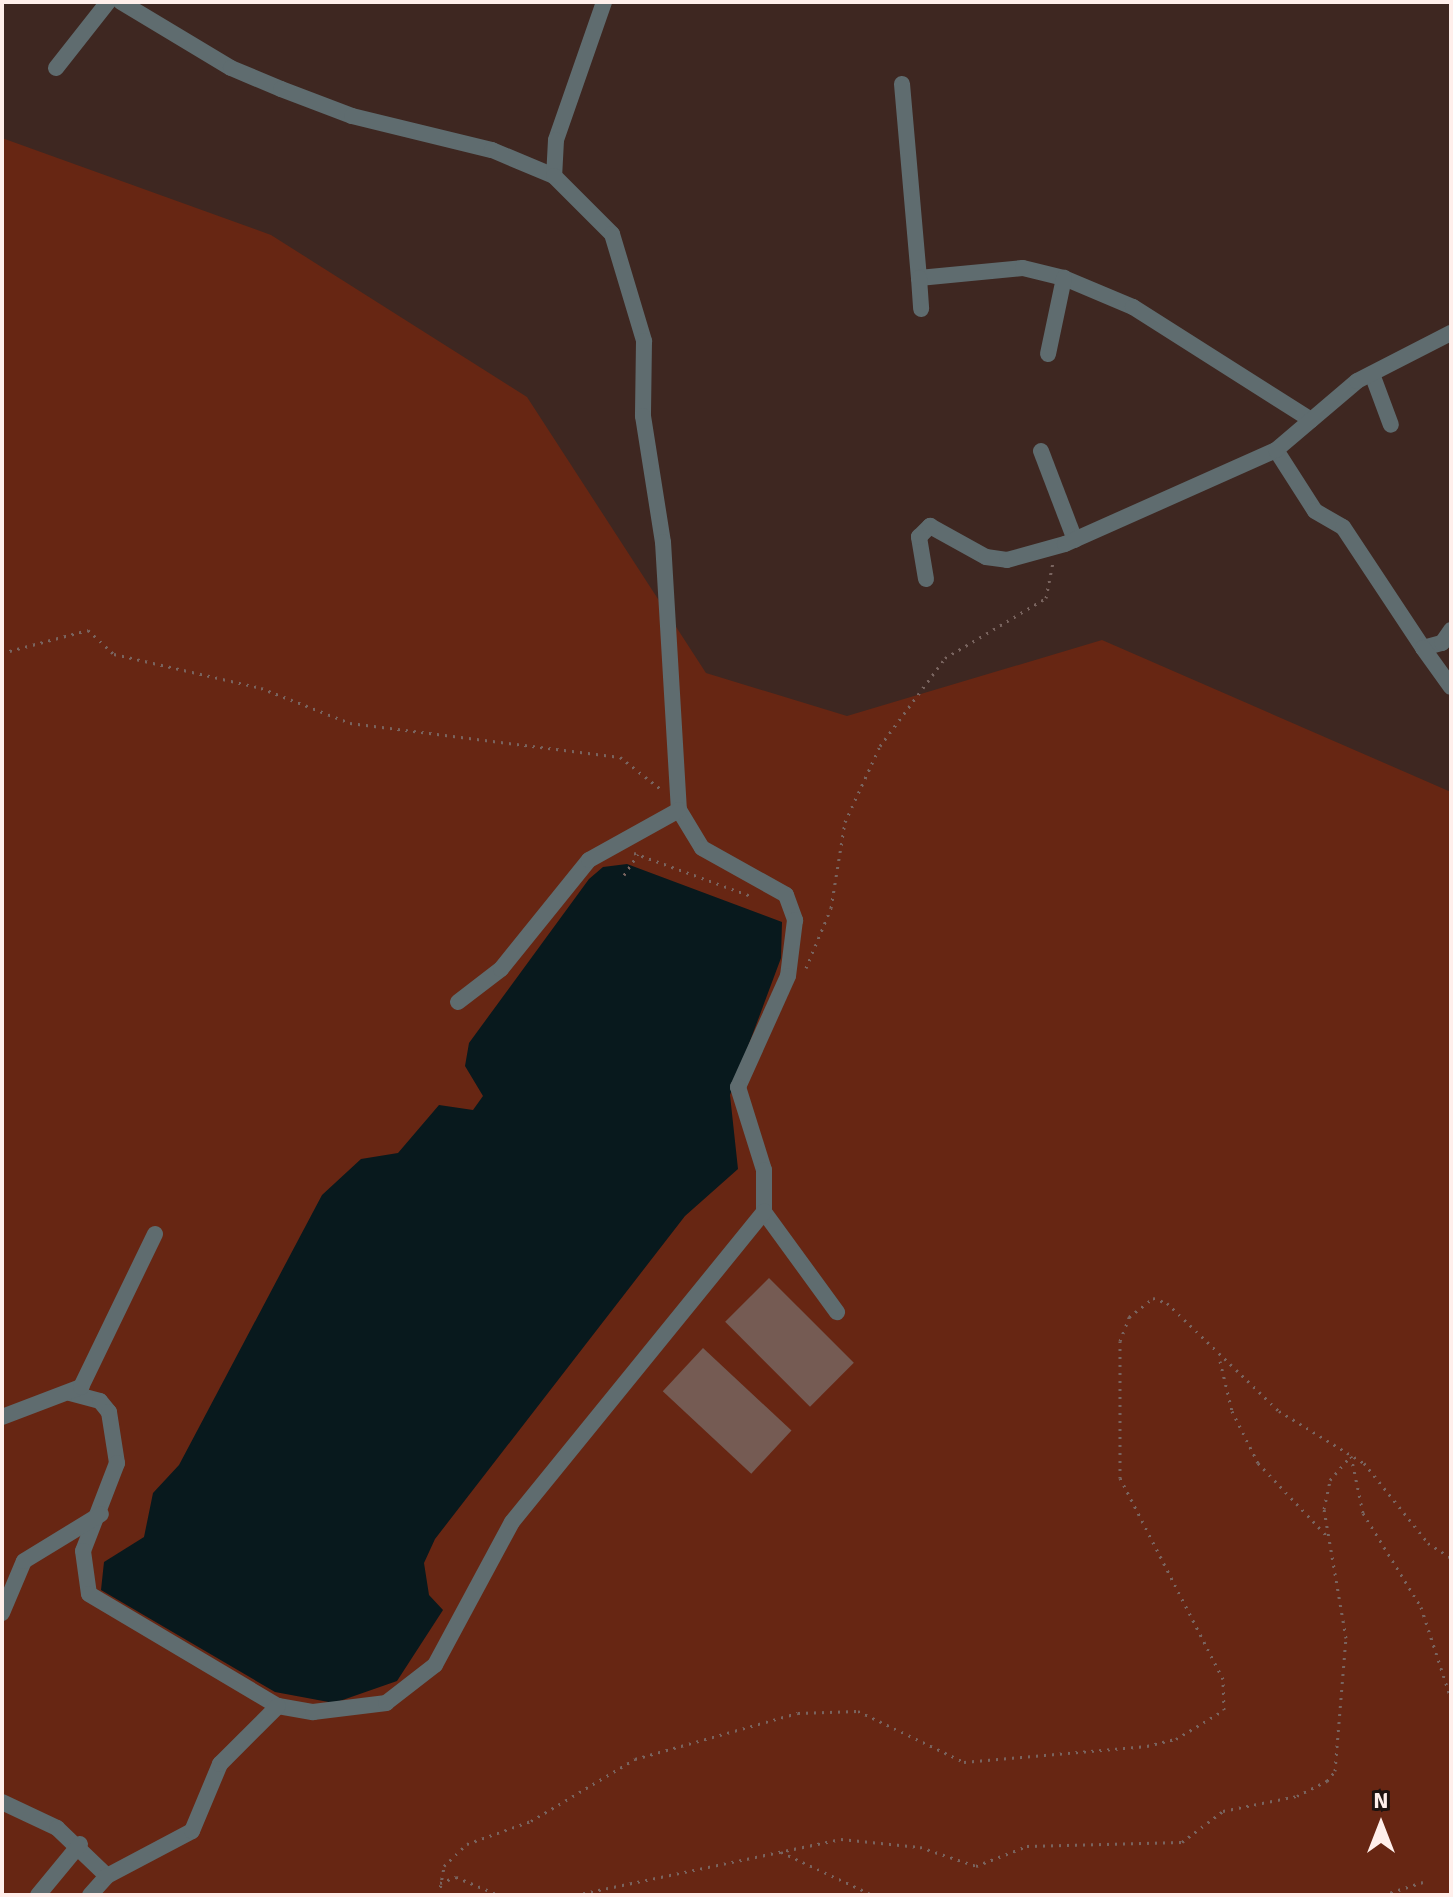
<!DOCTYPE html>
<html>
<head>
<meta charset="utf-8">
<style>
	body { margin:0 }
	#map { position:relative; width:1453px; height:1897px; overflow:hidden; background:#3e2721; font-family:Signika,sans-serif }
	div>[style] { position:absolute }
	.green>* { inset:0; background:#672613 }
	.water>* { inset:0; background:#08191d }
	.building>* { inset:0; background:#755b53; transform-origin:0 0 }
	.path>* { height:3px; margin-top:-1.5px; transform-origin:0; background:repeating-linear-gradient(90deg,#79645f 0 2px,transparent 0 8px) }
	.minor>* { height:16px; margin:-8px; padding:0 8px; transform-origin:8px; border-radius:8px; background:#5f6c6f }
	span { translate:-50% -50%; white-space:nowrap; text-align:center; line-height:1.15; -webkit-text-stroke:7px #1d1310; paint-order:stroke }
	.frame { position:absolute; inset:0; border:4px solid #ffefeb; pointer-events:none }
	.north { position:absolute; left:1341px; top:1785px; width:80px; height:80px; -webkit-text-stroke:6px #1d1310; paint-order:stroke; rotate:0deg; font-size:22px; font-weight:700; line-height:32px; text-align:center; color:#ffefeb }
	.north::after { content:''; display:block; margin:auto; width:28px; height:36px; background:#ffefeb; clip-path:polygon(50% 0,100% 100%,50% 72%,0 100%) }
</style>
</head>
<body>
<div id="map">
	<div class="green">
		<i style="clip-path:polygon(2px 138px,271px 235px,527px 397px,706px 673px,847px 716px,1102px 640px,1451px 792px,1451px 1895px,2px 1895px)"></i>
	</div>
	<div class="water">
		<i style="clip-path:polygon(627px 864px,782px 922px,781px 958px,730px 1095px,738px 1169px,685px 1216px,435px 1539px,424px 1563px,429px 1595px,443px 1610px,397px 1681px,334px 1703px,275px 1692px,101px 1590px,104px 1562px,144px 1537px,153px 1493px,179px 1465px,322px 1195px,361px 1159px,398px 1153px,439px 1105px,473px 1110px,483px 1096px,465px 1066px,469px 1043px,589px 879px,603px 867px)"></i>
	</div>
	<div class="building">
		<i style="left:769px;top:1278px;width:120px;height:62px;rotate:45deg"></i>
		<i style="left:703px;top:1348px;width:121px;height:59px;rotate:43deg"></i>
	</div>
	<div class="path">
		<i style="left:2px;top:653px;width:89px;rotate:-15deg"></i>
		<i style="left:88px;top:630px;width:35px;rotate:43deg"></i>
		<i style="left:114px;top:654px;width:151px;rotate:13deg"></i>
		<i style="left:261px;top:688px;width:96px;rotate:21.5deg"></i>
		<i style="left:350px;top:723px;width:272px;rotate:7.2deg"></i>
		<i style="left:620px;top:757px;width:53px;rotate:38.2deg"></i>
		<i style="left:634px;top:853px;width:125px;rotate:20.2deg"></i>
		<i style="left:624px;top:875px;width:25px;rotate:-56deg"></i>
		<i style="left:806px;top:968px;width:65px;rotate:-67.4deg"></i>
		<i style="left:831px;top:908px;width:87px;rotate:-80.8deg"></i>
		<i style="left:845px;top:822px;width:84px;rotate:-65.3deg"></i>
		<i style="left:880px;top:746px;width:109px;rotate:-53.5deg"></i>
		<i style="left:945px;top:658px;width:117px;rotate:-30.7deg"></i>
		<i style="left:1046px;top:598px;width:36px;rotate:-79deg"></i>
		<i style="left:1220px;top:1361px;width:51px;rotate:76.5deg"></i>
		<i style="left:1232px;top:1411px;width:58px;rotate:63.4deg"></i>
		<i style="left:1258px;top:1463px;width:100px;rotate:46.6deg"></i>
		<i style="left:1351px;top:1456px;width:58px;rotate:78.1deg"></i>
		<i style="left:1363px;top:1513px;width:110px;rotate:58.3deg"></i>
		<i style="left:1421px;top:1607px;width:97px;rotate:71.9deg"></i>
		<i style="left:781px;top:1852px;width:102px;rotate:25.1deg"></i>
		<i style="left:440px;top:1883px;width:17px;rotate:-21deg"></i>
		<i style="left:456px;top:1877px;width:47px;rotate:22.7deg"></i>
		<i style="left:439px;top:1895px;width:29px;rotate:-80deg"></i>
		<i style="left:444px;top:1866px;width:32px;rotate:-44deg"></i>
		<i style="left:467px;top:1844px;width:68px;rotate:-19.8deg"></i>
		<i style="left:531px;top:1821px;width:121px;rotate:-30.8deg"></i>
		<i style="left:635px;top:1759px;width:169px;rotate:-15.8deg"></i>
		<i style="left:798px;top:1713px;width:60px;rotate:-1.9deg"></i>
		<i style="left:858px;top:1711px;width:118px;rotate:25.7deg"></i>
		<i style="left:964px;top:1762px;width:184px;rotate:-5deg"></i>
		<i style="left:1147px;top:1746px;width:30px;rotate:-14deg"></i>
		<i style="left:1176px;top:1739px;width:56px;rotate:-31.1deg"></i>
		<i style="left:1224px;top:1710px;width:31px;rotate:-92deg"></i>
		<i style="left:1223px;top:1679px;width:226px;rotate:-117.1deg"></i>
		<i style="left:1120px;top:1478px;width:137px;rotate:-90deg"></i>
		<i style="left:1120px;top:1341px;width:26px;rotate:-69deg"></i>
		<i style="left:1129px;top:1317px;width:31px;rotate:-38deg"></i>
		<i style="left:1153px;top:1298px;width:15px;rotate:20deg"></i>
		<i style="left:1167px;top:1303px;width:156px;rotate:44deg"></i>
		<i style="left:1279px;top:1411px;width:100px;rotate:31.5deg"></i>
		<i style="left:1364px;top:1463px;width:102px;rotate:51.3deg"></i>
		<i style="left:1428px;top:1543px;width:27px;rotate:33deg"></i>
		<i style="left:575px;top:1895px;width:272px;rotate:-11.9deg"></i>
		<i style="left:841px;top:1839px;width:79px;rotate:5.8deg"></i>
		<i style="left:920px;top:1847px;width:59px;rotate:18.7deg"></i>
		<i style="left:976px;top:1866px;width:55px;rotate:-21.4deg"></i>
		<i style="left:1027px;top:1846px;width:155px;rotate:-1.5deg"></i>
		<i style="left:1182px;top:1842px;width:51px;rotate:-37.1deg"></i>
		<i style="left:1223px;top:1811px;width:76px;rotate:-11.5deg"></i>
		<i style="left:1297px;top:1796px;width:34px;rotate:-27deg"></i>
		<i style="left:1327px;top:1781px;width:13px;rotate:-51deg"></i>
		<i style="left:1335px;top:1771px;width:133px;rotate:-85.3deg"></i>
		<i style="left:1346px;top:1638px;width:131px;rotate:-99.7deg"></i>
		<i style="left:1324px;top:1509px;width:30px;rotate:-78deg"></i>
		<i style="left:1330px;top:1480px;width:32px;rotate:-49deg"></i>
		<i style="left:1383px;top:1895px;width:42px;rotate:-18deg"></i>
	</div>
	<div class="minor">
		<i style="left:121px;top:2px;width:128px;rotate:31deg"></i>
		<i style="left:231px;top:68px;width:54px;rotate:22.8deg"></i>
		<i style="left:281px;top:89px;width:76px;rotate:20.8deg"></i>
		<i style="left:352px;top:116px;width:144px;rotate:13.7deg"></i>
		<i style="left:492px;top:150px;width:67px;rotate:22.8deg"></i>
		<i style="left:604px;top:2px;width:146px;rotate:109.2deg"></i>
		<i style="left:556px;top:140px;width:36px;rotate:93deg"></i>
		<i style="left:554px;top:176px;width:82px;rotate:45deg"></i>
		<i style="left:612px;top:234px;width:112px;rotate:73.3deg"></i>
		<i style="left:644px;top:341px;width:75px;rotate:90.8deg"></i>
		<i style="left:643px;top:416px;width:128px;rotate:81deg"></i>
		<i style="left:663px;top:542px;width:268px;rotate:86.6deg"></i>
		<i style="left:679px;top:810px;width:44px;rotate:58.8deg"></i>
		<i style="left:702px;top:848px;width:96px;rotate:29.2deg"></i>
		<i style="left:786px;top:895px;width:27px;rotate:70deg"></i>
		<i style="left:795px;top:920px;width:56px;rotate:97.1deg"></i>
		<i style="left:788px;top:976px;width:122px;rotate:114.2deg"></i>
		<i style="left:738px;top:1087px;width:87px;rotate:72.6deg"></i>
		<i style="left:764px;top:1170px;width:42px;rotate:90deg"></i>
		<i style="left:764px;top:1212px;width:124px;rotate:53.9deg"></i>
		<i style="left:56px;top:68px;width:84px;rotate:-51.8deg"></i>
		<i style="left:902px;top:84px;width:195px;rotate:85deg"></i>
		<i style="left:919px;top:278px;width:104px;rotate:-5.5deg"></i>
		<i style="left:1023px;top:268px;width:42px;rotate:13.7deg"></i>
		<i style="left:1064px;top:278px;width:75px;rotate:22.8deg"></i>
		<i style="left:1133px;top:307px;width:211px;rotate:32.4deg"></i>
		<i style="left:919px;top:278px;width:31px;rotate:86deg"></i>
		<i style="left:1048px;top:354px;width:78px;rotate:-78.1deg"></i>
		<i style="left:1372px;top:374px;width:54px;rotate:69.6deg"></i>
		<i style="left:1276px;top:450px;width:72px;rotate:57.4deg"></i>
		<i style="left:1315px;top:511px;width:32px;rotate:30deg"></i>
		<i style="left:1343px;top:527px;width:145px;rotate:56.5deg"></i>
		<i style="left:1423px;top:648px;width:20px;rotate:-15deg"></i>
		<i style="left:1442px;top:643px;width:16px;rotate:-55deg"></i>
		<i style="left:1041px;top:451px;width:95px;rotate:69.1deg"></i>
		<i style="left:926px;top:579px;width:43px;rotate:-99.5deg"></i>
		<i style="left:919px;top:537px;width:16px;rotate:-45deg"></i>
		<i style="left:930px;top:526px;width:64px;rotate:29deg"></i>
		<i style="left:986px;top:557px;width:21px;rotate:8deg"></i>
		<i style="left:1007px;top:560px;width:60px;rotate:-15.4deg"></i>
		<i style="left:1065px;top:544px;width:231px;rotate:-24deg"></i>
		<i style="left:1276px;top:450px;width:106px;rotate:-40.4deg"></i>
		<i style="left:1357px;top:381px;width:106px;rotate:-27.1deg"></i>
		<i style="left:1423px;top:648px;width:48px;rotate:54.3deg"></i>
		<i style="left:458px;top:1002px;width:54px;rotate:-37.5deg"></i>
		<i style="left:501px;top:969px;width:140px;rotate:-51.1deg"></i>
		<i style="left:589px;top:860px;width:103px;rotate:-29.1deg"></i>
		<i style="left:70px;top:1393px;width:31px;rotate:15deg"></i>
		<i style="left:100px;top:1401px;width:14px;rotate:51deg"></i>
		<i style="left:109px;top:1412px;width:52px;rotate:81.1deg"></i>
		<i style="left:117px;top:1463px;width:94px;rotate:111.1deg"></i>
		<i style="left:83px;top:1551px;width:43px;rotate:82.1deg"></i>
		<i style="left:89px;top:1594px;width:220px;rotate:30.7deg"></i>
		<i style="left:278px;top:1706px;width:36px;rotate:10deg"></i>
		<i style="left:313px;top:1712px;width:74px;rotate:-7deg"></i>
		<i style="left:386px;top:1703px;width:62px;rotate:-37.8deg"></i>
		<i style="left:435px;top:1665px;width:162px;rotate:-61.7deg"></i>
		<i style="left:512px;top:1522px;width:400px;rotate:-50.9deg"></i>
		<i style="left:2px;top:1417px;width:85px;rotate:-20.8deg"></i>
		<i style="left:81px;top:1387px;width:170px;rotate:-64.2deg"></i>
		<i style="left:2px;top:1613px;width:56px;rotate:-67.1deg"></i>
		<i style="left:24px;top:1561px;width:90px;rotate:-31.4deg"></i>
		<i style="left:2px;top:1802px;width:61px;rotate:25.3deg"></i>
		<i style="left:57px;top:1828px;width:69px;rotate:43.8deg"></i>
		<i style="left:38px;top:1895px;width:66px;rotate:-50.5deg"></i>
		<i style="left:90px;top:1895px;width:25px;rotate:-48deg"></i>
		<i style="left:107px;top:1876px;width:96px;rotate:-27.9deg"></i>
		<i style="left:192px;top:1831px;width:73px;rotate:-67.3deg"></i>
		<i style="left:220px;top:1764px;width:82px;rotate:-45deg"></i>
	</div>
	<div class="frame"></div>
	<div class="north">N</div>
</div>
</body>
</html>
